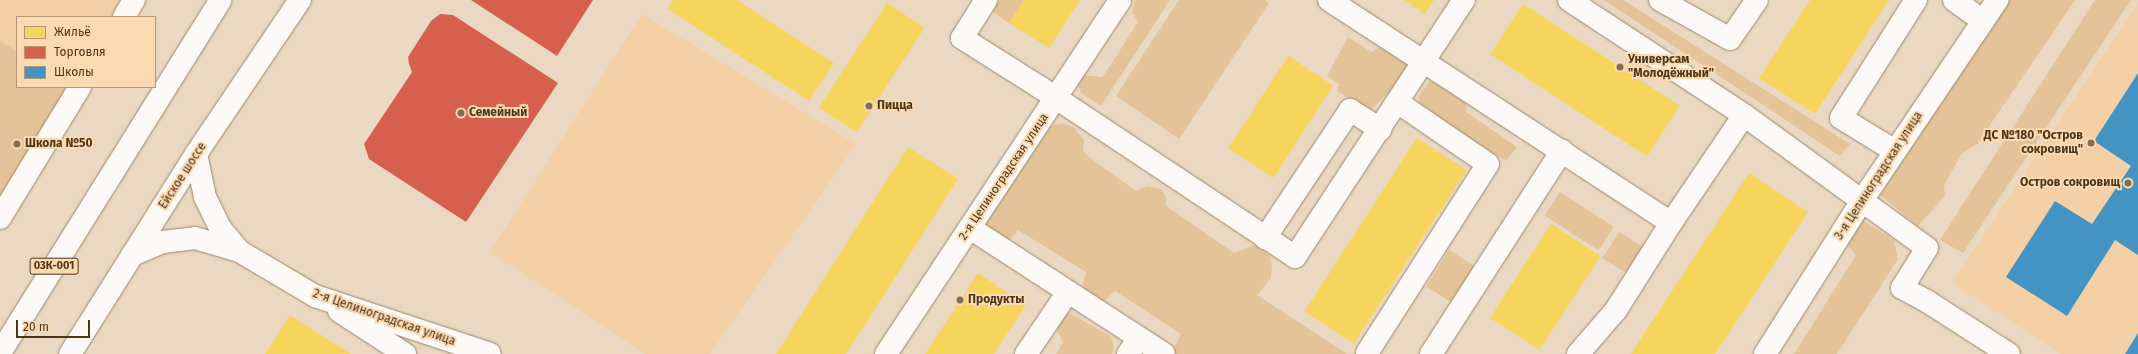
<!DOCTYPE html>
<html>
<head>
<meta charset="utf-8">
<style>
	body { margin:0 }
	#map { position:relative; width:2138px; height:354px; overflow:hidden; background:#ead8c2; font-family:"Fira Sans",sans-serif }
	div>[style] { position:absolute }
	.built>* { inset:0; background:#f3d0a6 }
	.green>* { inset:0; background:#e4c399; transform-origin:0 0 }
	.homes>* { inset:0; background:#f6d55c; transform-origin:0 0 }
	.shops>* { inset:0; background:#d6604d }
	.schools>* { inset:0; background:#4393c3 }
	.roads { filter:drop-shadow(0 0 1px #9b896f) drop-shadow(0 0 1px #9b896f) }
	.minor>* { height:22px; margin:-11px; padding:0 11px; transform-origin:11px; border-radius:11px; background:#fcf9f6 }
	.major>* { height:22px; margin:-11px; padding:0 11px; transform-origin:11px; border-radius:11px; background:#fcf9f6 }
	.dots>* { width:11px; height:11px; translate:-50% -50%; box-sizing:border-box; border:2px solid #fbd9b1; border-radius:50% }
	span { translate:-50% -50%; white-space:nowrap; text-align:center; line-height:1.15; -webkit-text-stroke:4px #fbd9b1; paint-order:stroke }
	.shield-label span { padding:1px 3px; background:#fbd9b1; border:1px solid; border-radius:3px; -webkit-text-stroke-width:0 }
	.shield-label { font-size:11px; color:#4c3519; font-weight:700 }
	.poi-label { font-size:12px; color:#4c3519; font-weight:700 }
	.left { translate:0 -50%; text-align:left }
	.right { translate:-100% -50%; text-align:right }
	.street-label { font-size:12px; color:#4c3519 }
	.legend { position:absolute; left:16px; top:16px; width:140px; height:72px; box-sizing:border-box; background:#fbd9b1; border:1px solid #b59774; margin:0; padding:5px 7px; list-style:none; font-size:12px; color:#4c3519 }
	.legend li { display:flex; align-items:center; gap:8px; height:20px }
	.legend b { width:20px; border:1px solid #b59774 }
	.scale { position:absolute; left:16px; top:320px; width:74px; height:18px; box-sizing:border-box; border:2px solid #4c3519; border-top:0; padding-left:5px; font-size:12px; line-height:14px; white-space:nowrap; color:#4c3519; -webkit-text-stroke:3px #fbd9b1; paint-order:stroke }
</style>
</head>
<body>
<div id="map">
	<div class="built">
		<i style="clip-path:polygon(0 0,121px 0,111px 17px,17px 17px,17px 87px,69px 87px,0 202px)"></i>
		<i style="clip-path:polygon(2138px 3px,2138px 354px,2061px 354px,1952px 283px)"></i>
		<i style="clip-path:polygon(642px 14px,856px 144px,710px 354px,645px 354px,490px 252px)"></i>
	</div>
	<div class="green">
		<i style="clip-path:polygon(999px 0,1024px 0,1009px 23px,992px 11px)"></i>
		<i style="clip-path:polygon(1135px 0,1170px 0,1101px 106px,1081px 93px,1077px 82px,1082px 75px,1102px 77px,1106px 72px,1138px 22px,1132px 12px)"></i>
		<i style="clip-path:polygon(1179px 0,1265px 0,1269px 3px,1179px 139px,1116px 96px)"></i>
		<i style="clip-path:polygon(1604px 0,1623px 0,1850px 144px,1840px 156px)"></i>
		<i style="clip-path:polygon(2007px 0,2075px 0,1977px 144px,1962px 153px,1944px 185px,1945px 196px,1918px 226px,1880px 195px)"></i>
		<i style="clip-path:polygon(2095px 0,2131px 0,1963px 253px,1940px 240px)"></i>
		<i style="clip-path:polygon(1348px 37px,1371px 52px,1382px 46px,1408px 60px,1406px 71px,1392px 89px,1370px 111px,1337px 91px,1340px 85px,1327px 76px)"></i>
		<i style="clip-path:polygon(0 41px,17px 51px,17px 87px,69px 87px,0 197px)"></i>
		<i style="clip-path:polygon(1430px 81px,1452px 86px,1467px 99px,1466px 112px,1517px 147px,1506px 161px,1423px 110px,1418px 97px)"></i>
		<i style="clip-path:polygon(1062px 123px,1074px 128px,1084px 140px,1083px 151px,1095px 162px,1136px 191px,1147px 186px,1161px 189px,1166px 197px,1166px 206px,1234px 253px,1256px 245px,1270px 256px,1272px 266px,1271px 278px,1257px 295px,1347px 354px,1176px 354px,1173px 349px,1181px 334px,1115px 291px,1104px 301px,1097px 302px,1082px 288px,1086px 272px,1018px 230px,1009px 240px,1000px 241px,987px 231px,986px 222px,1047px 127px)"></i>
		<i style="left:1560px;top:192px;width:64px;height:28px;rotate:33deg"></i>
		<i style="clip-path:polygon(1862px 220px,1894px 240px,1898px 259px,1837px 354px,1794px 354px,1856px 255px,1845px 242px)"></i>
		<i style="left:1619px;top:232px;width:34px;height:31px;rotate:32deg"></i>
		<i style="left:1449px;top:250px;width:32px;height:43px;rotate:32deg"></i>
		<i style="clip-path:polygon(1065px 313px,1075px 316px,1111px 337px,1114px 347px,1112px 354px,1056px 354px,1063px 342px,1054px 324px)"></i>
	</div>
	<div class="homes">
		<i style="clip-path:polygon(673px 0,737px 0,834px 63px,809px 101px,668px 9px)"></i>
		<i style="clip-path:polygon(1024px 0,1080px 0,1049px 48px,1009px 23px)"></i>
		<i style="clip-path:polygon(1404px 0,1434px 0,1425px 14px)"></i>
		<i style="clip-path:polygon(1810px 0,1889px 0,1815px 114px,1759px 78px)"></i>
		<i style="left:887px;top:3px;width:45px;height:125px;rotate:33deg"></i>
		<i style="left:1523px;top:4px;width:187px;height:60px;rotate:33deg"></i>
		<i style="left:1288px;top:56px;width:54px;height:110px;rotate:33deg"></i>
		<i style="left:1417px;top:138px;width:59px;height:207px;rotate:33deg"></i>
		<i style="clip-path:polygon(908px 147px,958px 179px,846px 354px,776px 354px)"></i>
		<i style="clip-path:polygon(1749px 173px,1808px 212px,1715px 354px,1631px 354px)"></i>
		<i style="left:1551px;top:224px;width:59px;height:112px;rotate:33deg"></i>
		<i style="clip-path:polygon(978px 273px,1026px 305px,994px 354px,925px 354px)"></i>
		<i style="clip-path:polygon(290px 315px,351px 354px,265px 354px)"></i>
	</div>
	<div class="shops">
		<i style="clip-path:polygon(471px 0,593px 0,557px 56px)"></i>
		<i style="clip-path:polygon(440px 14px,453px 15px,558px 83px,466px 222px,369px 159px,364px 144px,412px 72px,409px 64px,408px 57px,431px 21px)"></i>
	</div>
	<div class="schools">
		<i style="clip-path:polygon(2138px 73px,2138px 255px,2115px 240px,2067px 316px,2006px 277px,2055px 201px,2092px 224px,2131px 166px,2094px 141px)"></i>
		<i style="clip-path:polygon(2138px 333px,2138px 354px,2125px 354px)"></i>
	</div>
	<div class="roads">
		<div class="minor">
			<i style="left:986px;top:0;width:45px;rotate:122.3deg"></i>
			<i style="left:962px;top:38px;width:93px;rotate:32.3deg"></i>
			<i style="left:1041px;top:88px;width:305px;rotate:33.6deg"></i>
			<i style="left:1295px;top:257px;width:308px;rotate:-56.7deg"></i>
			<i style="left:1329px;top:0;width:408px;rotate:33.1deg"></i>
			<i style="left:1569px;top:0;width:209px;rotate:33.3deg"></i>
			<i style="left:1744px;top:115px;width:226px;rotate:36deg"></i>
			<i style="left:1927px;top:248px;width:47px;rotate:122deg"></i>
			<i style="left:1902px;top:288px;width:30px;rotate:28deg"></i>
			<i style="left:1928px;top:302px;width:96px;rotate:32.7deg"></i>
			<i style="left:1660px;top:0;width:80px;rotate:29.1deg"></i>
			<i style="left:1730px;top:39px;width:47px;rotate:-55.3deg"></i>
			<i style="left:1954px;top:0;width:36px;rotate:36deg"></i>
			<i style="left:124px;top:17px;width:20px;rotate:-60deg"></i>
			<i style="left:1895px;top:151px;width:63px;rotate:-148.6deg"></i>
			<i style="left:1841px;top:118px;width:140px;rotate:-57.6deg"></i>
			<i style="left:196px;top:154px;width:44px;rotate:78.2deg"></i>
			<i style="left:205px;top:197px;width:34px;rotate:64deg"></i>
			<i style="left:220px;top:228px;width:30px;rotate:50deg"></i>
			<i style="left:0;top:218px;width:153px;rotate:-58.6deg"></i>
			<i style="left:970px;top:228px;width:231px;rotate:33deg"></i>
			<i style="left:1265px;top:238px;width:154px;rotate:-56.4deg"></i>
			<i style="left:1350px;top:110px;width:36px;rotate:32deg"></i>
			<i style="left:132px;top:255px;width:34px;rotate:-23deg"></i>
			<i style="left:163px;top:242px;width:32px;rotate:-7deg"></i>
			<i style="left:195px;top:238px;width:46px;rotate:16.5deg"></i>
			<i style="left:239px;top:251px;width:88px;rotate:30.6deg"></i>
			<i style="left:315px;top:296px;width:184px;rotate:18.3deg"></i>
			<i style="left:339px;top:311px;width:79px;rotate:33.1deg"></i>
			<i style="left:1367px;top:353px;width:224px;rotate:-57.4deg"></i>
			<i style="left:1488px;top:164px;width:110px;rotate:-145.7deg"></i>
			<i style="left:886px;top:354px;width:424px;rotate:-56.5deg"></i>
			<i style="left:1026px;top:354px;width:75px;rotate:-55.9deg"></i>
			<i style="left:1128px;top:354px;width:19px;rotate:-55deg"></i>
			<i style="left:1431px;top:354px;width:242px;rotate:-57.2deg"></i>
			<i style="left:1578px;top:354px;width:58px;rotate:-49.2deg"></i>
			<i style="left:1616px;top:310px;width:103px;rotate:-57.7deg"></i>
			<i style="left:1671px;top:223px;width:130px;rotate:-55.9deg"></i>
			<i style="left:1765px;top:354px;width:180px;rotate:-57.7deg"></i>
			<i style="left:1861px;top:202px;width:244px;rotate:-56deg"></i>
		</div>
		<div class="major">
			<i style="left:0;top:353px;width:416px;rotate:-58deg"></i>
			<i style="left:70px;top:354px;width:236px;rotate:-57.8deg"></i>
			<i style="left:196px;top:154px;width:186px;rotate:-56deg"></i>
		</div>
	</div>
	<div class="dots">
		<i style="left:1620px;top:67px;background:#836e54"></i>
		<i style="left:869px;top:106px;background:#836e54"></i>
		<i style="left:461px;top:113px;background:#836e54"></i>
		<i style="left:2091px;top:143px;background:#836e54"></i>
		<i style="left:17px;top:144px;background:#836e54"></i>
		<i style="left:2128px;top:183px;background:#836e54"></i>
		<i style="left:960px;top:300px;background:#836e54"></i>
	</div>
	<div class="shield-label">
		<span style="left:54px;top:266px">03К-001</span>
	</div>
	<div class="poi-label">
		<span class="left" style="left:1628px;top:67px">Универсам<br>"Молодёжный"</span>
		<span class="left" style="left:877px;top:106px">Пицца</span>
		<span class="left" style="left:469px;top:113px">Семейный</span>
		<span class="right" style="left:2083px;top:143px">ДС №180 "Остров<br>сокровищ"</span>
		<span class="left" style="left:25px;top:144px">Школа №50</span>
		<span class="right" style="left:2120px;top:183px">Остров сокровищ</span>
		<span class="left" style="left:968px;top:300px">Продукты</span>
	</div>
	<div class="street-label">
		<span style="left:183px;top:176px;rotate:-57deg">Ейское шоссе</span>
		<span style="left:1879px;top:176px;rotate:-57deg">3-я Целиноградская улица</span>
		<span style="left:1004px;top:177px;rotate:-56deg">2-я Целиноградская улица</span>
		<span style="left:384px;top:318px;rotate:19deg">2-я Целиноградская улица</span>
	</div>
	<ul class="legend">
	<li><b style="height:11px;background:#f6d55c"></b>Жильё</li>
	<li><b style="height:11px;background:#d6604d"></b>Торговля</li>
	<li><b style="height:11px;background:#4393c3"></b>Школы</li>
	</ul>
	<div class="scale">20 m</div>
</div>
</body>
</html>
